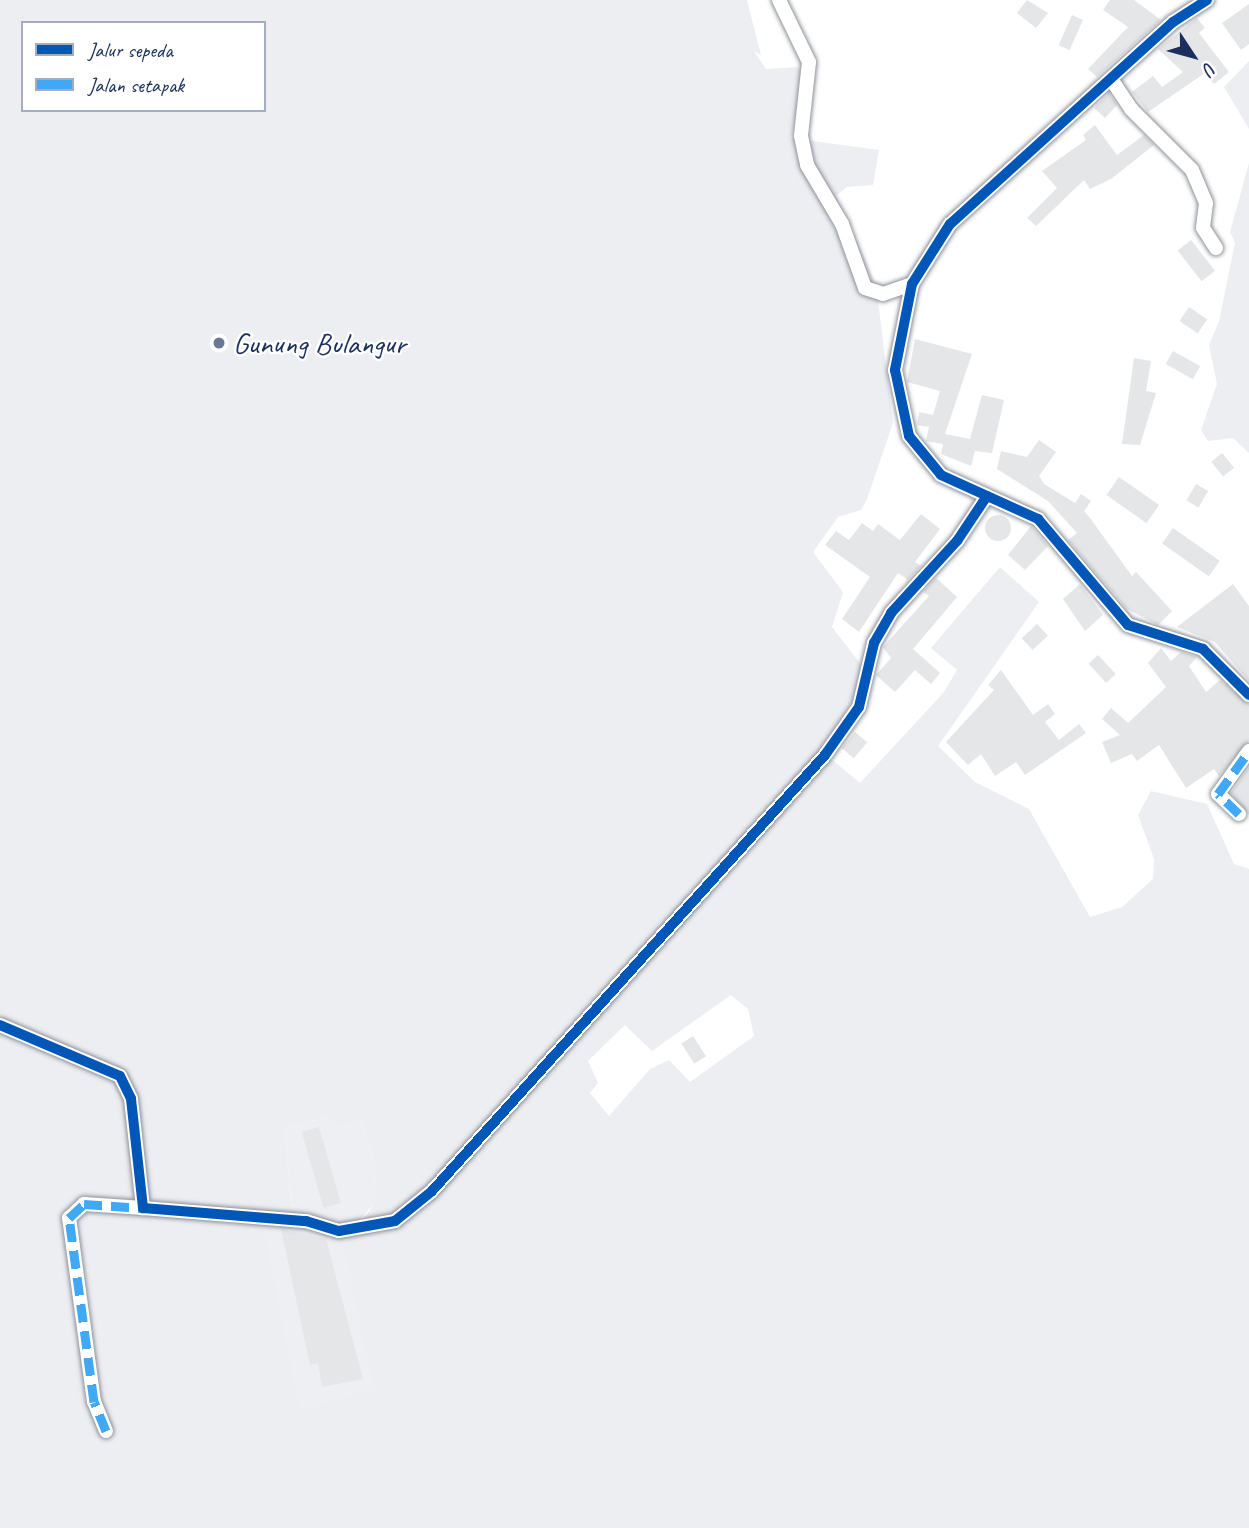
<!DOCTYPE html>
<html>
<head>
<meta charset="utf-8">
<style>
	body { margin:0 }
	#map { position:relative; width:1249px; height:1528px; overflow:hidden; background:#fff; font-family:Caveat,sans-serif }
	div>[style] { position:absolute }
	.built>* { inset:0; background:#edeff3 }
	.green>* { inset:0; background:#edeef2 }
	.building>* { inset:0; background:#e5e6e8; transform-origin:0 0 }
	.round { border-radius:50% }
	.roads { filter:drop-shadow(0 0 2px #8e929a) drop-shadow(0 0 2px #8e929a) }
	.street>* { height:14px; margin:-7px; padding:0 7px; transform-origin:7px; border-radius:7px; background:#fff }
	.quiet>* { height:9px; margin-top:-4.5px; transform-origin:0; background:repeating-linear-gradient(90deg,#3fa9f5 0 18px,transparent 0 27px) }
	.cycleway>* { height:10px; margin:-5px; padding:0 5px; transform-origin:5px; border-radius:5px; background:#0057b8 }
	.dots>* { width:19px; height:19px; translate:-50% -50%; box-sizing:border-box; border:4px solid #fff; border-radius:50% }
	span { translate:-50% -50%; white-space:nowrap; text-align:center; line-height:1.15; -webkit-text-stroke:5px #fff; paint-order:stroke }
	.poi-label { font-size:30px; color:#1b2f5e }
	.left { translate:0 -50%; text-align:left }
	.legend { position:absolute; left:21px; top:21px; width:245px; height:91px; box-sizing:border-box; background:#fff; border:2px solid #a4acbf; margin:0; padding:9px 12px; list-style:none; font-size:21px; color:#1b2f5e }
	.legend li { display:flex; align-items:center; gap:14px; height:35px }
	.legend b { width:35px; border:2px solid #a4acbf }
	.north { position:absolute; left:1158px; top:21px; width:70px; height:70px; -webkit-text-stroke:5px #fff; paint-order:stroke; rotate:126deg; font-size:19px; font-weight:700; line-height:28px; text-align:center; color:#1b2f5e }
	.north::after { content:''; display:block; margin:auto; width:24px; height:32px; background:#1b2f5e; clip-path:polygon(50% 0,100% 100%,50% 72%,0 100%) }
</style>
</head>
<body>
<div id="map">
	<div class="built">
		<i style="clip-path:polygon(326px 1117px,361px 1120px,375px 1163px,374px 1204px,360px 1219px,374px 1390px,300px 1411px,262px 1227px,291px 1206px,285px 1128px)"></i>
	</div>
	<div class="green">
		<i style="clip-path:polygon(evenodd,0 0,747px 0,761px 55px,754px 51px,766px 69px,798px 67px,805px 78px,791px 138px,879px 150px,873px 185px,847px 187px,836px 196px,876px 284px,893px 423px,867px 499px,861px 510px,838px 517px,813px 552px,843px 592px,832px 627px,866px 671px,844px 716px,819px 749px,860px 783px,944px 692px,957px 670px,931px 648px,1000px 567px,1039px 602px,938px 746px,975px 782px,1029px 809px,1090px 917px,1122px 907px,1153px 879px,1154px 859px,1138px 815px,1151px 791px,1207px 804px,1234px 864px,1249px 869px,1249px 1528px,0 1528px,0 0,23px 23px,264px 23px,264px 110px,23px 110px,23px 23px,0 0,731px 995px,748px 1009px,754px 1036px,690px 1082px,669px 1060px,650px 1069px,609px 1116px,590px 1093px,598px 1083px,588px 1061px,625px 1025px,652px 1051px,731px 995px,0 0,326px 1117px,338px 1126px,361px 1120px,375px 1163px,374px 1204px,344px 1246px,374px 1389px,300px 1410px,263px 1227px,291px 1207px,285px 1128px,326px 1117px)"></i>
		<i style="clip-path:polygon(1249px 61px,1249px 129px,1224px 87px)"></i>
		<i style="clip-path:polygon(1249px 163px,1249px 453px,1233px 438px,1208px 441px,1201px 430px,1217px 384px,1209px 345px,1219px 321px,1235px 243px,1230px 232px)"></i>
	</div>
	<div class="building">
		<i style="clip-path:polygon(1027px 0,1048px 13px,1036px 28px,1017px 13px)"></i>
		<i style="clip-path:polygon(1110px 0,1134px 0,1161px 20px,1097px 77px,1088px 69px,1128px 27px,1103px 10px)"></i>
		<i style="clip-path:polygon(1249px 4px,1249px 44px,1241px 50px,1222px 23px)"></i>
		<i style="left:1072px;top:15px;width:12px;height:33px;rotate:24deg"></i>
		<i style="clip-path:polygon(1197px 18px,1205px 28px,1199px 33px,1229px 72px,1214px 84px,1205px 73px,1148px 112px,1132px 92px,1153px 76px,1162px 87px,1183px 72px,1158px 49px)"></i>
		<i style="clip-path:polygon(1109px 93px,1117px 105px,1105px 118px,1094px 108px)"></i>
		<i style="clip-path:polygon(1095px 125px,1117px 155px,1144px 135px,1154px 145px,1111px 179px,1090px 189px,1084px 180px,1036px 226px,1027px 218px,1057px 188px,1042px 171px,1086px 140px,1083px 135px)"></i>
		<i style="left:1191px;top:240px;width:39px;height:17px;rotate:52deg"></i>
		<i style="left:1189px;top:307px;width:22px;height:17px;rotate:34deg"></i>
		<i style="clip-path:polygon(915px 339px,972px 354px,945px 434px,970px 439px,982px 395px,1004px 400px,992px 453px,975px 451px,971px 466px,941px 454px,943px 444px,926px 441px,929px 427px,917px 425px,919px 412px,933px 415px,940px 391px,907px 382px)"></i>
		<i style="left:1173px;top:351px;width:31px;height:15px;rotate:29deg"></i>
		<i style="clip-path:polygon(1134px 358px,1151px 361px,1146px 391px,1156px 393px,1140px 445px,1122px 444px)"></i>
		<i style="clip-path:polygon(1039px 440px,1056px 452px,1039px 476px,1044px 484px,1075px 503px,1081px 494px,1091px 501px,1084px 511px,1090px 518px,1132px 576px,1136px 572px,1172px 611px,1158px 625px,1127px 609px,1068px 540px,1077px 533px,1048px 501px,997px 469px,1001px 451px,1027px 457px)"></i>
		<i style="left:1222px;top:453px;width:19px;height:14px;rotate:51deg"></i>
		<i style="left:1119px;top:477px;width:49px;height:22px;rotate:35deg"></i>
		<i style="left:1196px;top:484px;width:14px;height:19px;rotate:30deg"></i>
		<i style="clip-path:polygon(921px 514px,940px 529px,915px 562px,921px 566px,908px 580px,898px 573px,859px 632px,842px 619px,870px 577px,825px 545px,836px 531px,849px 540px,862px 523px,873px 531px,878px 524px,900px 540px)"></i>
		<i class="round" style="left:985px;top:515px;width:26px;height:26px"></i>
		<i style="clip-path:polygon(1031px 526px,1048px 546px,1025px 570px,1008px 555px)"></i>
		<i style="left:1173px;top:528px;width:57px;height:19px;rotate:35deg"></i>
		<i style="clip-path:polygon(936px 578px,957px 597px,913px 649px,940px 673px,931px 684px,915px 670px,895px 692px,876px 675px,891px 658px,883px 647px,929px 596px,923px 592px)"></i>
		<i style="clip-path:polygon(1080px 584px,1103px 615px,1085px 631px,1063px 599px)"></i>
		<i style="clip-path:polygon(1233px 584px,1249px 606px,1249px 681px,1215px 642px,1177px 627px)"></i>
		<i style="left:1037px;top:624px;width:16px;height:21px;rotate:47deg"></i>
		<i style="clip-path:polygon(1161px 648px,1171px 661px,1181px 652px,1197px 657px,1189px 666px,1206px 692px,1220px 680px,1249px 704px,1249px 741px,1219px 776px,1214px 769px,1186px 788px,1159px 745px,1137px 761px,1132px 754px,1111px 763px,1102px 742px,1120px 735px,1102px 719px,1111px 708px,1128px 723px,1166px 687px,1148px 663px)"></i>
		<i style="left:1098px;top:655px;width:26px;height:13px;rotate:47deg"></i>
		<i style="clip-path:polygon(1001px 670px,1033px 715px,1048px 704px,1055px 714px,1045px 722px,1059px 740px,1079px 724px,1086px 733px,1025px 775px,1016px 762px,995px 776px,981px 754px,968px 765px,946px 742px,994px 690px,988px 685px)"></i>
		<i style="left:855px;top:732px;width:16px;height:21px;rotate:40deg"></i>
		<i style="clip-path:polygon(1249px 767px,1249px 815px,1231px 793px)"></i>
		<i style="left:693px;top:1036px;width:24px;height:14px;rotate:57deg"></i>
		<i style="left:319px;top:1127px;width:79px;height:18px;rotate:74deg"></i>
		<i style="clip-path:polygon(281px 1229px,326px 1239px,363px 1379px,322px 1387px,318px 1363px,310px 1365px)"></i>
	</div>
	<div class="roads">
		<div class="street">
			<i style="left:779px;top:0;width:69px;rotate:64.2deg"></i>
			<i style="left:809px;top:62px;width:74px;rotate:96.2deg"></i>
			<i style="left:801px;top:136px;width:30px;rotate:78deg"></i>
			<i style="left:807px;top:165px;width:69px;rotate:59.3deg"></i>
			<i style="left:842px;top:224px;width:68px;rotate:70.2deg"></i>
			<i style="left:865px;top:288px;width:19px;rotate:18deg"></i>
			<i style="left:883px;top:294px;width:31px;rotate:-19deg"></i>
			<i style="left:1207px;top:0;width:40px;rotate:147.1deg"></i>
			<i style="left:1173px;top:22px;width:301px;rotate:137.8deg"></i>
			<i style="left:950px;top:224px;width:71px;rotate:122.3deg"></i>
			<i style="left:912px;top:284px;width:88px;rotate:101.2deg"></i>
			<i style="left:895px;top:370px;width:67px;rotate:78deg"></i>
			<i style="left:909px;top:436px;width:50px;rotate:50.6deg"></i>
			<i style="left:941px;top:475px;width:107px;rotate:24.4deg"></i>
			<i style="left:1038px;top:519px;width:139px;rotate:49.7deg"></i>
			<i style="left:1128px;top:625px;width:79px;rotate:17.7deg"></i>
			<i style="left:1203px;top:649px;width:65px;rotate:45deg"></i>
			<i style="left:1111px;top:79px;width:36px;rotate:56deg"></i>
			<i style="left:1131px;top:109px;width:86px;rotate:45deg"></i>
			<i style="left:1192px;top:170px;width:36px;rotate:67deg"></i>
			<i style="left:1206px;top:203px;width:25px;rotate:97deg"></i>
			<i style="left:1203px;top:228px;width:24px;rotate:57deg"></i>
			<i style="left:1239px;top:814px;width:29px;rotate:-136deg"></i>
			<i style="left:1218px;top:794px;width:53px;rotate:-54.2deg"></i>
			<i style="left:0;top:1025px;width:130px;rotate:23deg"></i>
			<i style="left:120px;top:1076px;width:25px;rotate:64deg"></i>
			<i style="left:131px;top:1099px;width:110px;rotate:83.7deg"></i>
			<i style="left:143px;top:1208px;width:164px;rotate:4.6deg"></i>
			<i style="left:306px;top:1221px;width:34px;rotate:17deg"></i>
			<i style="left:339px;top:1231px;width:57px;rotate:-10.1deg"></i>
			<i style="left:395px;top:1221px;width:48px;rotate:-39deg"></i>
			<i style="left:432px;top:1191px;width:587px;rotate:-47.97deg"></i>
			<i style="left:825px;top:755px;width:59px;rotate:-54.7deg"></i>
			<i style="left:859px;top:707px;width:66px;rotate:-76.8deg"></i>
			<i style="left:874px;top:643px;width:34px;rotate:-60deg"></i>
			<i style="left:891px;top:613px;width:98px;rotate:-47.5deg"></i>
			<i style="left:957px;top:541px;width:54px;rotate:-56.3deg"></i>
			<i style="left:106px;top:1431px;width:31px;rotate:-112deg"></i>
			<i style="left:94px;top:1402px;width:186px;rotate:-97.7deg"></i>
			<i style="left:69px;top:1218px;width:21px;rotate:-43deg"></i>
			<i style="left:84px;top:1204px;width:59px;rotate:3.9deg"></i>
		</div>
	</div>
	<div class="quiet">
		<i style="left:1239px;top:814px;width:29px;rotate:-136deg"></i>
		<i style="left:1218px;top:794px;width:53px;rotate:-54.2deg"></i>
		<i style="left:106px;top:1431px;width:31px;rotate:-112deg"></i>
		<i style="left:94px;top:1402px;width:186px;rotate:-97.7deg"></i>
		<i style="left:69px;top:1218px;width:21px;rotate:-43deg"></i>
		<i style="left:84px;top:1204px;width:59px;rotate:3.9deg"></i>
	</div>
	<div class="cycleway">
		<i style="left:1207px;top:0;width:40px;rotate:147.1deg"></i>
		<i style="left:1173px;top:22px;width:301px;rotate:137.8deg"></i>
		<i style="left:950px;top:224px;width:71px;rotate:122.3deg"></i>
		<i style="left:912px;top:284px;width:88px;rotate:101.2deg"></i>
		<i style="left:895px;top:370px;width:67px;rotate:78deg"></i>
		<i style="left:909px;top:436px;width:50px;rotate:50.6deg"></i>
		<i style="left:941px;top:475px;width:107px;rotate:24.4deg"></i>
		<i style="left:1038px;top:519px;width:139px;rotate:49.7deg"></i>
		<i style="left:1128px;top:625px;width:79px;rotate:17.7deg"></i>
		<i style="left:1203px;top:649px;width:65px;rotate:45deg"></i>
		<i style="left:0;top:1025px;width:130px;rotate:23deg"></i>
		<i style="left:120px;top:1076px;width:25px;rotate:64deg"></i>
		<i style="left:131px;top:1099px;width:110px;rotate:83.7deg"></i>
		<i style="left:143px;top:1208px;width:164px;rotate:4.6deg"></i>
		<i style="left:306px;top:1221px;width:34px;rotate:17deg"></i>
		<i style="left:339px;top:1231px;width:57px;rotate:-10.1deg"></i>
		<i style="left:395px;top:1221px;width:48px;rotate:-39deg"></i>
		<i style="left:432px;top:1191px;width:587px;rotate:-47.97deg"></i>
		<i style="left:825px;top:755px;width:59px;rotate:-54.7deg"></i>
		<i style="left:859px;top:707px;width:66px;rotate:-76.8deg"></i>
		<i style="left:874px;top:643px;width:34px;rotate:-60deg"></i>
		<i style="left:891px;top:613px;width:98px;rotate:-47.5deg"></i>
		<i style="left:957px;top:541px;width:54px;rotate:-56.3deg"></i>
	</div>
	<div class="dots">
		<i style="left:219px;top:343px;background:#6b7896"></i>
	</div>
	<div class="poi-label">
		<span class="left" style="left:233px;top:343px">Gunung Bulangur</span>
	</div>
	<ul class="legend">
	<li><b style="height:9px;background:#0057b8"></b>Jalur sepeda</li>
	<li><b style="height:9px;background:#3fa9f5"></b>Jalan setapak</li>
	</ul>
	<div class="north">U</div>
</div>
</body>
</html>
